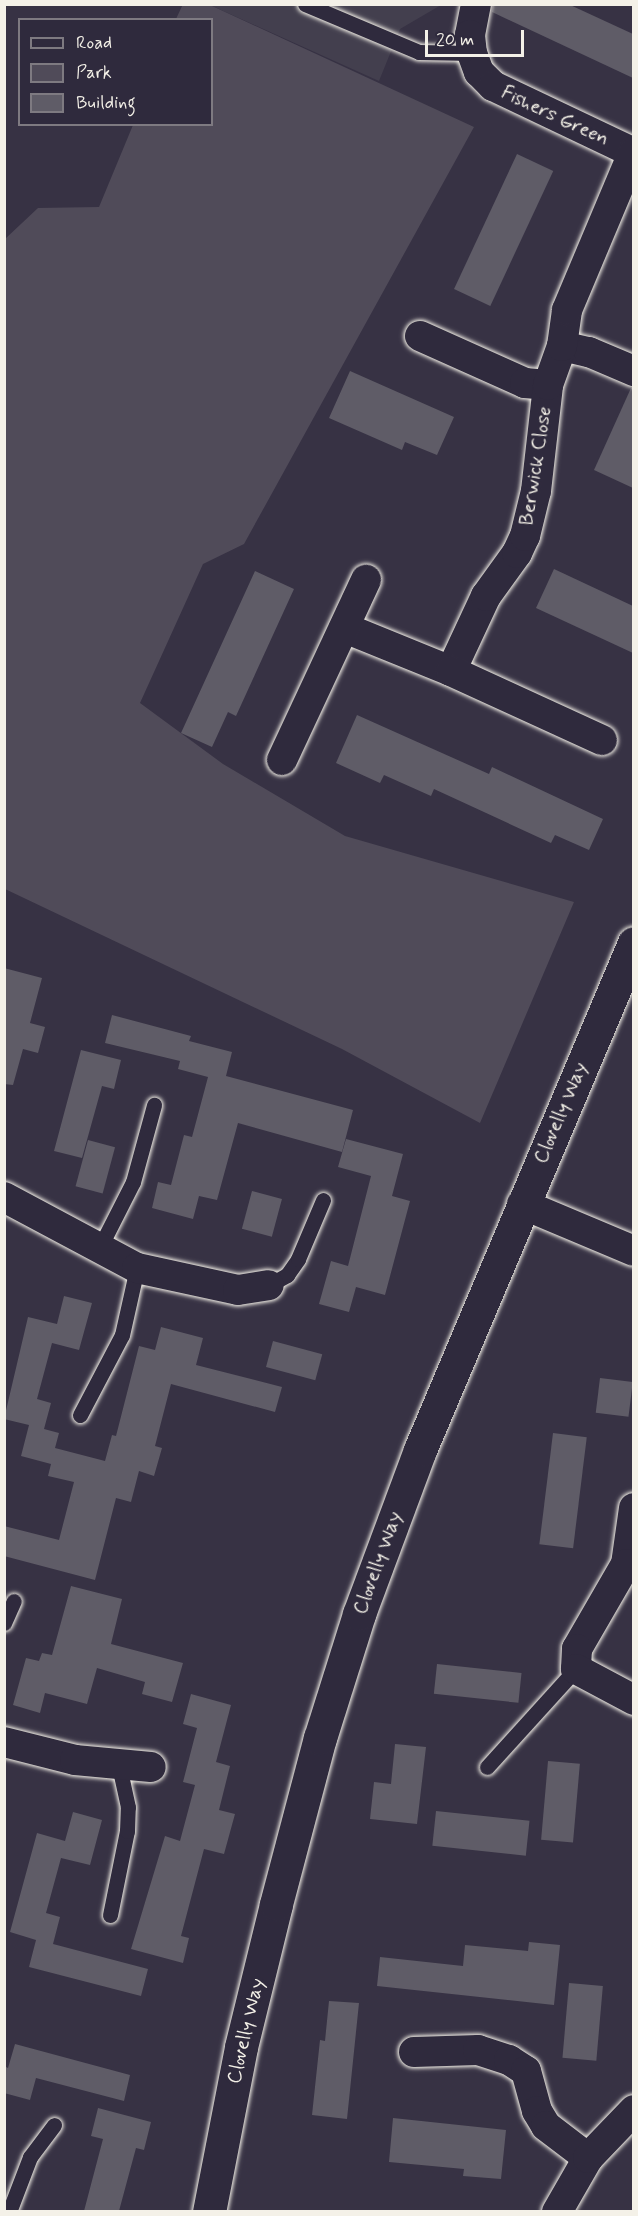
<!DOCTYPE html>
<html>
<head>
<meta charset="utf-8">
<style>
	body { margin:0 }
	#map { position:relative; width:638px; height:2216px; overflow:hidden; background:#373244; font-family:Mynerve,sans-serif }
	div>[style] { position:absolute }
	.built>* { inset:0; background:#433f4e }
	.green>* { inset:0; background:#504b59 }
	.building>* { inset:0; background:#5f5c67; transform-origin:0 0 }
	.roads { filter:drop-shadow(0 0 2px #f4f1e8) drop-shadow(0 0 2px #f4f1e8) }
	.lane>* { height:15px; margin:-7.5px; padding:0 7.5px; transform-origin:7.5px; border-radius:7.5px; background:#2f2a3d }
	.street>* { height:30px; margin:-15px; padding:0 15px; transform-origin:15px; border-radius:15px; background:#2f2a3d }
	.secondary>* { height:33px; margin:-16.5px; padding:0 16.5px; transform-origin:16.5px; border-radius:16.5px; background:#2f2a3d }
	span { translate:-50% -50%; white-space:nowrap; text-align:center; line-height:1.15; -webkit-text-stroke:6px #2f2a3d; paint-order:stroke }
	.street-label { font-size:20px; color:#f4f1e8 }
	.frame { position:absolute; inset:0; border:6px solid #f4f1e8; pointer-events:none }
	.legend { position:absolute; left:18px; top:18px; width:195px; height:108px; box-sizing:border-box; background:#2f2a3d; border:2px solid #7e7a81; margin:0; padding:8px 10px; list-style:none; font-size:18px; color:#f4f1e8 }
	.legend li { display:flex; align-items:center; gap:12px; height:30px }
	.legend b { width:30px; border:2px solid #7e7a81 }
	.scale { position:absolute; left:425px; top:30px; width:99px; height:27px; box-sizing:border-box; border:3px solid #f4f1e8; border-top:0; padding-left:8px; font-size:18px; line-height:21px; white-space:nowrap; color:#f4f1e8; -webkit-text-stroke:4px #2f2a3d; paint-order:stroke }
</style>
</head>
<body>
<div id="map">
	<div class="built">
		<i style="clip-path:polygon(210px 5px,441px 5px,400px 29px,379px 81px)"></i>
	</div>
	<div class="green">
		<i style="clip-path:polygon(183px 4px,210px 5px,474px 127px,244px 544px,203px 564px,140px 703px,223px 764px,345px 836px,574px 902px,480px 1123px,342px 1049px,5px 889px,5px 239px,38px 208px,99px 207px,133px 125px,212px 124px,212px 20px,176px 19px)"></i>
	</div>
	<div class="building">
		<i style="clip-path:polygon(493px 4px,568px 4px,633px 34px,633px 78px,492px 12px)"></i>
		<i style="left:517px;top:154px;width:40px;height:149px;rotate:25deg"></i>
		<i style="clip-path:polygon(350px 371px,454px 417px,437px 455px,405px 442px,402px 450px,329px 418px)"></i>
		<i style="clip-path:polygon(631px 388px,633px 388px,633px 488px,594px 470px)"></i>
		<i style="clip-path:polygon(554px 569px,633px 606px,633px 653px,536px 608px)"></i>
		<i style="clip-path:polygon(255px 571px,294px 589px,236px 716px,228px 712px,212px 747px,181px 733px)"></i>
		<i style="clip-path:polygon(357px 715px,489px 774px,492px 767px,603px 819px,589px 850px,555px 835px,551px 843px,434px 789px,431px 796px,384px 775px,380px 783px,336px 763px)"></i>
		<i style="clip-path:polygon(4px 968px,42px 978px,30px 1023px,45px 1027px,38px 1053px,23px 1049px,13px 1085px,4px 1084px)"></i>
		<i style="clip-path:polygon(112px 1015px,191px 1036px,189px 1041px,232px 1052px,226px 1076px,353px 1110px,342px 1152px,238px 1123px,217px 1200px,199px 1196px,193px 1219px,152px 1208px,158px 1182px,171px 1185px,184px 1135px,192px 1137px,208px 1077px,178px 1069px,180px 1061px,105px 1043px)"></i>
		<i style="clip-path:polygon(81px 1050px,121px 1060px,114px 1089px,102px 1086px,82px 1158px,54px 1151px)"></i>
		<i style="clip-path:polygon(346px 1139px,403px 1154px,392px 1196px,410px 1201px,385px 1295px,356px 1287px,349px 1312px,319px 1304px,331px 1261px,348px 1266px,371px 1176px,338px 1167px)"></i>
		<i style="left:88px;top:1140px;width:28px;height:48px;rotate:15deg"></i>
		<i style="left:252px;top:1191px;width:31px;height:39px;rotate:15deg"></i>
		<i style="clip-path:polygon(64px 1296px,92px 1303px,79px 1350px,52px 1343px,37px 1399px,51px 1403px,44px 1429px,59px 1433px,55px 1448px,105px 1461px,112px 1435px,116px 1436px,139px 1346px,155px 1350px,161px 1327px,203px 1338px,196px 1365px,282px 1387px,275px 1412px,171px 1384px,155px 1446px,162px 1448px,154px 1476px,139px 1471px,131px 1502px,116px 1498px,95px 1580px,4px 1556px,4px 1526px,59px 1540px,74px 1482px,48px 1476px,51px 1464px,21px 1456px,29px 1425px,4px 1419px,28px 1317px,57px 1324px)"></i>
		<i style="left:273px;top:1341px;width:51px;height:27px;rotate:15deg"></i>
		<i style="left:600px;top:1378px;width:33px;height:35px;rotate:7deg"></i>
		<i style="left:553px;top:1433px;width:34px;height:112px;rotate:7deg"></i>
		<i style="clip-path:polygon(71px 1586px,122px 1599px,111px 1644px,183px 1663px,172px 1702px,142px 1694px,145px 1682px,97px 1668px,87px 1704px,45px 1693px,40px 1713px,13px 1705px,26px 1658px,39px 1661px,42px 1653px,52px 1655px)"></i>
		<i style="left:437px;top:1664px;width:85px;height:30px;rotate:6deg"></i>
		<i style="clip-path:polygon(191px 1694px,231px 1705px,216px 1762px,230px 1766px,219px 1810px,235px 1814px,224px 1854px,204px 1849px,181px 1936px,189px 1938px,183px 1963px,131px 1949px,165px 1836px,180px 1841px,195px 1785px,183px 1782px,197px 1728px,183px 1724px)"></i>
		<i style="clip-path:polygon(395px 1744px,426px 1747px,417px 1824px,370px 1819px,374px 1782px,391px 1784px)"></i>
		<i style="left:548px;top:1761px;width:32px;height:79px;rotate:5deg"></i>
		<i style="left:436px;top:1811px;width:94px;height:35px;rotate:6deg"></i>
		<i style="clip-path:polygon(73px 1812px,102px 1820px,90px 1865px,61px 1858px,46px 1913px,60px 1917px,53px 1944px,148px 1969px,141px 1996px,29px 1967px,36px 1940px,10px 1932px,37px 1833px,65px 1841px)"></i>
		<i style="clip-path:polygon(529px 1942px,560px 1945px,554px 2005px,377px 1986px,380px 1957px,463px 1966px,465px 1945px,528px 1951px)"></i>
		<i style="left:569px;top:1983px;width:34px;height:75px;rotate:5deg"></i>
		<i style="clip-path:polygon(329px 2001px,359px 2003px,347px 2119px,312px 2115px,320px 2040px,325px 2041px)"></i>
		<i style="clip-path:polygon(15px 2044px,130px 2075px,124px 2101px,36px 2078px,30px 2100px,4px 2093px,4px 2066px,8px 2068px)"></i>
		<i style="clip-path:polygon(98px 2108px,151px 2122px,144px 2150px,136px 2148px,119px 2211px,84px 2211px,103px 2139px,91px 2136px)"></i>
		<i style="clip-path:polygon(393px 2118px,506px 2130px,501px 2179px,463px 2176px,464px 2169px,389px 2162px)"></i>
	</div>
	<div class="roads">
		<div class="lane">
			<i style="left:305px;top:4px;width:124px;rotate:22.8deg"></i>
			<i style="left:419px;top:52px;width:53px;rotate:1.1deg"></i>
			<i style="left:100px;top:1247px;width:73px;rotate:-63.1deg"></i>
			<i style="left:133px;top:1182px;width:80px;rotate:-74.7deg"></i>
			<i style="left:269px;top:1285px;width:21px;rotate:-29deg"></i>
			<i style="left:287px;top:1275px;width:19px;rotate:-55deg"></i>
			<i style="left:298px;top:1259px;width:64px;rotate:-67deg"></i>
			<i style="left:80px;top:1415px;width:90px;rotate:-62.3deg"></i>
			<i style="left:122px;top:1335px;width:69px;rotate:-77.4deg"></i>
			<i style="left:4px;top:1623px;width:24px;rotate:-66deg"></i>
			<i style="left:487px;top:1767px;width:132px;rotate:-47.8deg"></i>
			<i style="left:110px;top:1915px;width:86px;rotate:-78.6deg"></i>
			<i style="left:127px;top:1831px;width:24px;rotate:-88deg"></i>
			<i style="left:128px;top:1807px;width:42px;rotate:-102.4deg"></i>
			<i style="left:9px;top:2212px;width:59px;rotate:-69.1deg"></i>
			<i style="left:30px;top:2157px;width:40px;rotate:-53deg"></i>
		</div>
		<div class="street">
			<i style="left:476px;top:4px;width:32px;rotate:101deg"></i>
			<i style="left:470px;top:35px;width:18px;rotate:84deg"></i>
			<i style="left:472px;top:53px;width:20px;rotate:70deg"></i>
			<i style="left:479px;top:72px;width:20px;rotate:45deg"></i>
			<i style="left:493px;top:86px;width:156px;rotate:25.4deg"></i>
			<i style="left:420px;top:336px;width:115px;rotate:24.1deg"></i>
			<i style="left:525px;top:383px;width:23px;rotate:5deg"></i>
			<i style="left:562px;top:346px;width:28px;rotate:13deg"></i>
			<i style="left:589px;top:352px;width:49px;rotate:22.9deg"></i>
			<i style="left:345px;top:628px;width:114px;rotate:22.1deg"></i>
			<i style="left:451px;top:671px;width:83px;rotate:-65deg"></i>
			<i style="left:486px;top:596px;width:53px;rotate:-54.2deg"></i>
			<i style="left:517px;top:553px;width:19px;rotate:-65deg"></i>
			<i style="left:525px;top:536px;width:46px;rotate:-76.3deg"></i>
			<i style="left:536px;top:491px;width:107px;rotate:-83.5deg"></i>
			<i style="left:548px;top:385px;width:41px;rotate:-70.3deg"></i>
			<i style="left:562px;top:346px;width:36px;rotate:-82deg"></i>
			<i style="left:567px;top:310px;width:170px;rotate:-67.2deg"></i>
			<i style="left:451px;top:671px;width:166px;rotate:24.6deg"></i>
			<i style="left:282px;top:760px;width:199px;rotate:-65deg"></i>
			<i style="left:4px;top:1197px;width:151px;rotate:28.1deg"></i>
			<i style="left:137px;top:1268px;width:103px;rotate:12.3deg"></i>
			<i style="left:238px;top:1290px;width:31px;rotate:-9deg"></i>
			<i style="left:522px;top:1204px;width:121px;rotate:22.8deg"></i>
			<i style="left:634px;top:1508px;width:57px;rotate:98.1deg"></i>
			<i style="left:626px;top:1564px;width:98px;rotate:120deg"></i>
			<i style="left:577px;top:1649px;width:20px;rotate:93deg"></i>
			<i style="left:576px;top:1669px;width:66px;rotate:28.1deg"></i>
			<i style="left:4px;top:1742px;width:73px;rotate:14.2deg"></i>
			<i style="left:75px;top:1760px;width:76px;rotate:5.3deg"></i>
			<i style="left:414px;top:2052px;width:64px;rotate:-1.8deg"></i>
			<i style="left:478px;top:2050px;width:33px;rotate:18deg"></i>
			<i style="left:509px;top:2060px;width:20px;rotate:33deg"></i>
			<i style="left:526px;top:2071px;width:41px;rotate:74.6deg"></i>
			<i style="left:537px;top:2111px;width:17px;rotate:59deg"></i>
			<i style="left:546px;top:2126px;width:53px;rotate:37.3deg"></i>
			<i style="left:557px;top:2212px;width:62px;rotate:-60.1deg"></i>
			<i style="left:588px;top:2158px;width:66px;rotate:-46.2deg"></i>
		</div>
		<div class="secondary">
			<i style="left:209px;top:2212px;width:168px;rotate:-79deg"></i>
			<i style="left:241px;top:2047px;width:147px;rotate:-76.2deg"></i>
			<i style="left:276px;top:1904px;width:172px;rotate:-75.2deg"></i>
			<i style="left:320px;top:1738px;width:130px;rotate:-72.5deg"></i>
			<i style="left:359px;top:1614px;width:175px;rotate:-69.6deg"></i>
			<i style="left:420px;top:1450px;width:550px;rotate:-67.12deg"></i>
		</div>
	</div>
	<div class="street-label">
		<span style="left:555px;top:116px;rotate:25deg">Fishers Green</span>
		<span style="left:536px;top:466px;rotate:-81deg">Berwick Close</span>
		<span style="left:561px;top:1113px;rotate:-67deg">Clovelly Way</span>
		<span style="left:378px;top:1563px;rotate:-70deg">Clovelly Way</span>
		<span style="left:246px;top:2031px;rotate:-77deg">Clovelly Way</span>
	</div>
	<div class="frame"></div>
	<ul class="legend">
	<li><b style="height:8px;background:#2f2a3d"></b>Road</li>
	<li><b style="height:16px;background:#504b59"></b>Park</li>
	<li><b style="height:16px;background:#5f5c67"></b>Building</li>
	</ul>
	<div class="scale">20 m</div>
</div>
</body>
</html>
